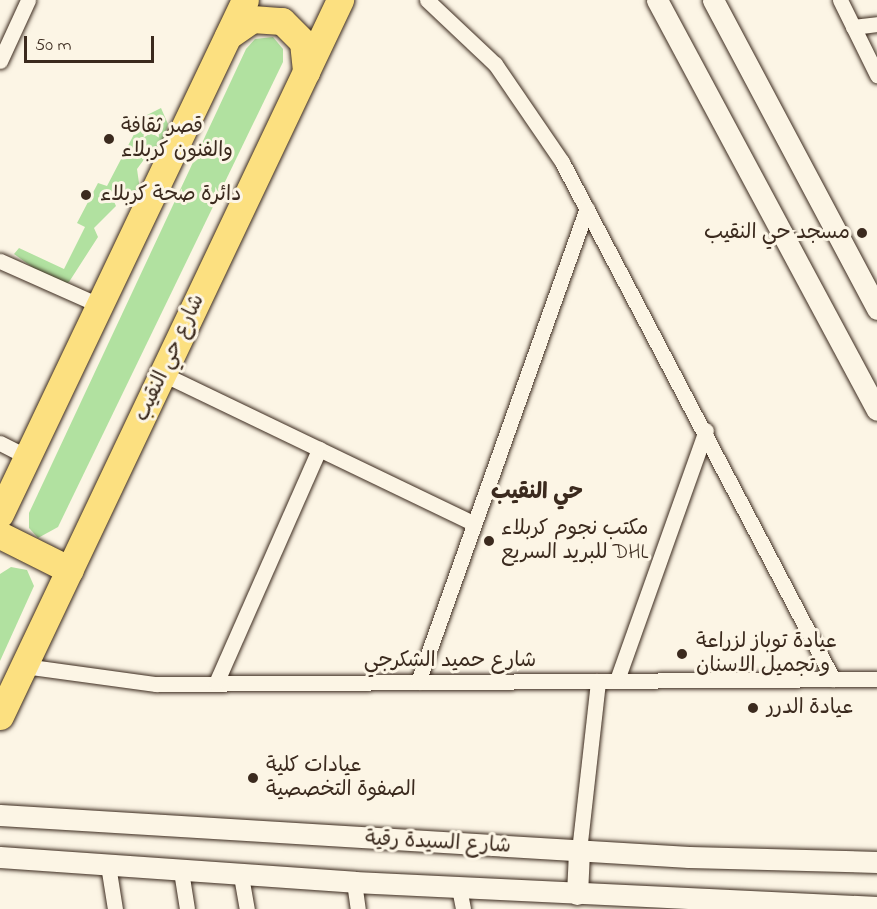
<!DOCTYPE html>
<html>
<head>
<meta charset="utf-8">
<style>
	body { margin:0 }
	#map { position:relative; width:877px; height:909px; overflow:hidden; background:#fcf5e5; font-family:"Indie Flower","Playpen Sans Arabic",sans-serif }
	div>[style] { position:absolute }
	.green>* { inset:0; background:#b1e1a0 }
	.roads { filter:drop-shadow(0 0 2px #3b2a1e) drop-shadow(0 0 2px #3b2a1e) }
	.street>* { height:15px; margin:-7.5px; padding:0 7.5px; transform-origin:7.5px; border-radius:7.5px; background:#fcf5e5 }
	.secondary>* { height:21px; margin:-10.5px; padding:0 10.5px; transform-origin:10.5px; border-radius:10.5px; background:#fcf5e5 }
	.highway>* { height:27px; margin:-13.5px; padding:0 13.5px; transform-origin:13.5px; border-radius:13.5px; background:#fce080 }
	.dots>* { width:16px; height:16px; translate:-50% -50%; box-sizing:border-box; border:3px solid #fcf5e5; border-radius:50% }
	span { translate:-50% -50%; white-space:nowrap; text-align:center; line-height:1.15; -webkit-text-stroke:6px #fcf5e5; paint-order:stroke }
	.poi-label { font-size:21px; color:#3b2a1e }
	.left { translate:0 -50%; text-align:left }
	.right { translate:-100% -50%; text-align:right }
	.street-label { font-size:21px; color:#3b2a1e }
	.neighbourhood-label { font-size:22px; color:#3b2a1e; font-weight:700 }
	.scale { position:absolute; left:24px; top:36px; width:130px; height:27px; box-sizing:border-box; border:3px solid #3b2a1e; border-top:0; padding-left:8px; font-size:18px; line-height:21px; white-space:nowrap; color:#3b2a1e; -webkit-text-stroke:4px #fcf5e5; paint-order:stroke }
</style>
</head>
<body>
<div id="map">
	<div class="green">
		<i style="clip-path:polygon(273px 37px,283px 49px,283px 62px,58px 527px,38px 538px,29px 528px,29px 513px,246px 49px,255px 39px)"></i>
		<i style="clip-path:polygon(161px 108px,168px 124px,161px 150px,151px 150px,137px 169px,140px 190px,110px 193px,116px 206px,94px 228px,98px 237px,69px 282px,60px 287px,14px 254px,19px 248px,64px 269px,85px 227px,77px 223px,98px 183px,107px 186px,143px 117px)"></i>
		<i style="clip-path:polygon(11px 567px,27px 570px,34px 586px,0 661px,0 574px)"></i>
	</div>
	<div class="roads">
		<div class="street">
			<i style="left:427px;top:0;width:93px;rotate:43.3deg"></i>
			<i style="left:495px;top:64px;width:119px;rotate:55.6deg"></i>
			<i style="left:562px;top:162px;width:584px;rotate:62.34deg"></i>
			<i style="left:840px;top:0;width:84px;rotate:63.7deg"></i>
			<i style="left:853px;top:27px;width:24px;rotate:-7deg"></i>
			<i style="left:0;top:61px;width:67px;rotate:-65.3deg"></i>
			<i style="left:0;top:261px;width:108px;rotate:24deg"></i>
			<i style="left:163px;top:374px;width:345px;rotate:25.7deg"></i>
			<i style="left:0;top:443px;width:30px;rotate:27deg"></i>
			<i style="left:24px;top:666px;width:133px;rotate:7.8deg"></i>
			<i style="left:156px;top:684px;width:721px;rotate:-0.4deg"></i>
			<i style="left:617px;top:680px;width:265px;rotate:-70.4deg"></i>
			<i style="left:418px;top:682px;width:503px;rotate:-70.38deg"></i>
			<i style="left:216px;top:683px;width:256px;rotate:-66.2deg"></i>
			<i style="left:579px;top:851px;width:171px;rotate:-83.6deg"></i>
			<i style="left:108px;top:865px;width:45px;rotate:81deg"></i>
			<i style="left:181px;top:871px;width:38px;rotate:81deg"></i>
			<i style="left:241px;top:876px;width:34px;rotate:80deg"></i>
			<i style="left:354px;top:882px;width:27px;rotate:82deg"></i>
			<i style="left:459px;top:888px;width:21px;rotate:79deg"></i>
		</div>
		<div class="secondary">
			<i style="left:657px;top:0;width:465px;rotate:61.8deg"></i>
			<i style="left:713px;top:0;width:350px;rotate:62deg"></i>
			<i style="left:0;top:815px;width:690px;rotate:3.49deg"></i>
			<i style="left:689px;top:857px;width:188px;rotate:1.5deg"></i>
			<i style="left:0;top:857px;width:355px;rotate:4deg"></i>
			<i style="left:354px;top:882px;width:524px;rotate:2.74deg"></i>
			<i style="left:577px;top:894px;width:43px;rotate:-87.3deg"></i>
		</div>
		<div class="highway">
			<i style="left:228px;top:36px;width:29px;rotate:-35deg"></i>
			<i style="left:252px;top:19px;width:30px;rotate:4deg"></i>
			<i style="left:282px;top:21px;width:30px;rotate:45deg"></i>
			<i style="left:303px;top:42px;width:30px;rotate:84deg"></i>
			<i style="left:0;top:514px;width:569px;rotate:-64.52deg"></i>
			<i style="left:0;top:535px;width:78px;rotate:26.6deg"></i>
			<i style="left:0;top:716px;width:793px;rotate:-64.6deg"></i>
		</div>
	</div>
	<div class="dots">
		<i style="left:109px;top:139px;background:#3b2a1e"></i>
		<i style="left:86px;top:195px;background:#3b2a1e"></i>
		<i style="left:862px;top:233px;background:#3b2a1e"></i>
		<i style="left:489px;top:541px;background:#3b2a1e"></i>
		<i style="left:682px;top:654px;background:#3b2a1e"></i>
		<i style="left:753px;top:708px;background:#3b2a1e"></i>
		<i style="left:253px;top:778px;background:#3b2a1e"></i>
	</div>
	<div class="poi-label">
		<span class="left" style="left:121px;top:139px">قصر ثقافة<br>والفنون كربلاء</span>
		<span class="left" style="left:100px;top:195px">دائرة صحة كربلاء</span>
		<span class="right" style="left:850px;top:233px">مسجد حي النقيب</span>
		<span class="left" style="left:501px;top:541px">مكتب نجوم كربلاء<br>للبريد السريع DHL</span>
		<span class="left" style="left:696px;top:654px">عيادة توباز لزراعة<br>و تجميل الاسنان</span>
		<span class="left" style="left:766px;top:708px">عيادة الدرر</span>
		<span class="left" style="left:266px;top:778px">عيادات كلية<br>الصفوة التخصصية</span>
	</div>
	<div class="street-label">
		<span style="left:170px;top:358px;rotate:-65deg">شارع حي النقيب</span>
		<span style="left:450px;top:661px">شارع حميد الشكرجي</span>
		<span style="left:438px;top:843px;rotate:3deg">شارع السيدة رقية</span>
	</div>
	<div class="neighbourhood-label">
		<span style="left:537px;top:494px">حي النقيب</span>
	</div>
	<div class="scale">50 m</div>
</div>
</body>
</html>
